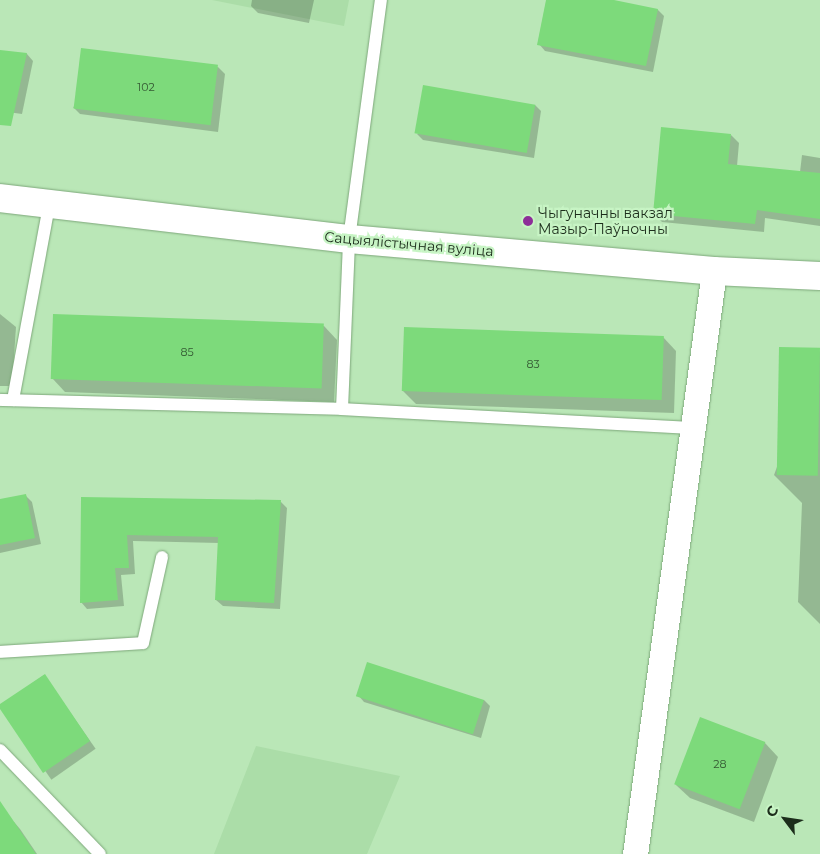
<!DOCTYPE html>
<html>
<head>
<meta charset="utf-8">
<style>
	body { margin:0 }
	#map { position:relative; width:820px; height:854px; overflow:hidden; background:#bae7b7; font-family:Montserrat,sans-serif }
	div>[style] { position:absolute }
	.built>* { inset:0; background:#abdda8 }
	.shadow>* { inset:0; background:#0003; transform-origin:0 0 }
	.building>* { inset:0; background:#7dda7b; transform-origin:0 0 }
	.roads { filter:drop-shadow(0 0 1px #7da77a) drop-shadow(0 0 1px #7da77a) }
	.service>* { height:12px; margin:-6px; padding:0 6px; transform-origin:6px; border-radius:6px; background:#fff }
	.minor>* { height:25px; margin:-12.5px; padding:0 12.5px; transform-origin:12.5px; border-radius:12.5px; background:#fff }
	.tertiary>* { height:28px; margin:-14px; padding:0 14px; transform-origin:14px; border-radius:14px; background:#fff }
	.dots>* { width:14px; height:14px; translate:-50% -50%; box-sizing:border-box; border:2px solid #c7f4c4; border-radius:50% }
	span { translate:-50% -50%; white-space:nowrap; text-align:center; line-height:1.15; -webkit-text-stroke:4.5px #c7f4c4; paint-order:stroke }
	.number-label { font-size:11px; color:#345833 }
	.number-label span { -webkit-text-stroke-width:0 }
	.poi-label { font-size:14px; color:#1c2d1b }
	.left { translate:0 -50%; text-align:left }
	.street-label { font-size:14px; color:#1c2d1b }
	.north { position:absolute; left:760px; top:794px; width:50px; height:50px; -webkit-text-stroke:4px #c7f4c4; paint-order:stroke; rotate:301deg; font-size:14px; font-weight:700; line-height:20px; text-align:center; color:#1c2d1b }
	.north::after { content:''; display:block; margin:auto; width:18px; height:22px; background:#1c2d1b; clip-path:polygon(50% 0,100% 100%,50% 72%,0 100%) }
</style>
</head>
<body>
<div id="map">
	<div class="built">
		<i style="clip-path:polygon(212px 0,349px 0,344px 26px)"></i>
		<i style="clip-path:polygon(256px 746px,400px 776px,367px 854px,214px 854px)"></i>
	</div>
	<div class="shadow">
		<i style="clip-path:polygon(252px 0,314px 0,309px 23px,258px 13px,251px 6px)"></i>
		<i style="clip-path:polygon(547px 0,608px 0,658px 10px,664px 16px,653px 72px,545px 51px,539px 44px)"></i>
		<i style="clip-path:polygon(0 51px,27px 54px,33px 61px,22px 114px,0 111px)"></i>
		<i style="clip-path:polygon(218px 67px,225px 74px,218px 132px,80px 114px,73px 107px)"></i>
		<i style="clip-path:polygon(535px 105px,541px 111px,534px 158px,423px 140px,417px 134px)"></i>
		<i style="clip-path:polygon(731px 135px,739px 143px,737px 166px,800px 172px,802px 155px,820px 158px,820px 226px,765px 218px,764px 232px,662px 222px,654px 214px)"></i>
		<i style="clip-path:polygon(0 314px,16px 327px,12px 386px,0 386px)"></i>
		<i style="clip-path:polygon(324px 326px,337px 340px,334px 402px,65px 392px,52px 378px)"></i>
		<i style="clip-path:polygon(663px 337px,676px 351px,674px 413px,416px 404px,403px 391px)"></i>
		<i style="clip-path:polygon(820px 350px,820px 624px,798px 602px,802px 503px,774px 475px)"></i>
		<i style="clip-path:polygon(26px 496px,32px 502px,41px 544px,0 553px,0 501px)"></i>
		<i style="clip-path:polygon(82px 498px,281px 502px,287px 508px,280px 609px,223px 606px,216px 600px,219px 543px,133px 541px,135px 574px,121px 575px,124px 606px,87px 609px,81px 602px)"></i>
		<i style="left:44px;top:675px;width:90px;height:54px;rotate:55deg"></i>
		<i style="clip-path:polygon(358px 695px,484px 700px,490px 706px,481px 738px,364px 702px)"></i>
		<i style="clip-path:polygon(700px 719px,765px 743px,778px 757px,754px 822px,690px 798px,676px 785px)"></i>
		<i style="clip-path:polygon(14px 822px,20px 829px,37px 854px,0 854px,0 832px)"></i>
	</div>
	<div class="building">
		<i style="clip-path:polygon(546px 0,614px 0,658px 9px,646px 66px,537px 45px)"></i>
		<i style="left:81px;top:48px;width:138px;height:61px;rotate:7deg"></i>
		<i style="clip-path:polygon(0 50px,27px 53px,11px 126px,0 125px)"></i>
		<i style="left:423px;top:85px;width:114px;height:49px;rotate:10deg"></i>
		<i style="clip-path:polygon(661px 127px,731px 134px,728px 164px,820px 173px,820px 219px,757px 210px,755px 224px,653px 214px)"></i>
		<i style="left:53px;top:314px;width:271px;height:65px;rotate:2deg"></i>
		<i style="left:404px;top:327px;width:260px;height:64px;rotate:2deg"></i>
		<i style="left:779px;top:347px;width:41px;height:128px;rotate:1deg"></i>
		<i style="clip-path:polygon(26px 494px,35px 538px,0 545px,0 499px)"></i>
		<i style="clip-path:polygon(81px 497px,281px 500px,274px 603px,215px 600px,218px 537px,127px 535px,129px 568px,115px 568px,118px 600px,80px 603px)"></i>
		<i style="left:367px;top:662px;width:123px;height:36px;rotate:18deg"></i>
		<i style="clip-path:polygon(45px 674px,90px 741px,43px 773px,0 709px,0 704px)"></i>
		<i style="left:700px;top:717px;width:70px;height:72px;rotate:21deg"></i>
		<i style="clip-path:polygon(0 801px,36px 854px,0 854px)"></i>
	</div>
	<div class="roads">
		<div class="service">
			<i style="left:0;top:400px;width:342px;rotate:1.5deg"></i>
			<i style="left:342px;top:409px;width:170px;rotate:-87.6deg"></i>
			<i style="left:349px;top:239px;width:241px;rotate:-82.4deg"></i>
			<i style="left:13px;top:400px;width:198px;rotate:-79.5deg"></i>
			<i style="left:342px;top:409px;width:353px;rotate:3.1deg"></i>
			<i style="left:0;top:652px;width:143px;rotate:-3.6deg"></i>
			<i style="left:143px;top:643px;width:88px;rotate:-77.5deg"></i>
			<i style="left:0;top:750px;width:144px;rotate:46.1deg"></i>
		</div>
		<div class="minor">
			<i style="left:635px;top:854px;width:588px;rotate:-82.28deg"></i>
		</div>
		<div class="tertiary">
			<i style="left:0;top:198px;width:351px;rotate:6.7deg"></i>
			<i style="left:349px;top:239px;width:366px;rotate:5deg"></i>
			<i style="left:714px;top:271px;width:106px;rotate:2.7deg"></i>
		</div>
	</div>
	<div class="dots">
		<i style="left:528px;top:221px;background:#8d2e98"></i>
	</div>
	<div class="number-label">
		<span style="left:146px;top:87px">102</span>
		<span style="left:187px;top:352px">85</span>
		<span style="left:533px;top:364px">83</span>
		<span style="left:720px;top:764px">28</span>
	</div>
	<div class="poi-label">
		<span class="left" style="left:538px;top:221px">Чыгуначны вакзал<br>Мазыр-Паўночны</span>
	</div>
	<div class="street-label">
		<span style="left:409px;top:244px;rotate:5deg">Сацыялістычная вуліца</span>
	</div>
	<div class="north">С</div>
</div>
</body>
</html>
